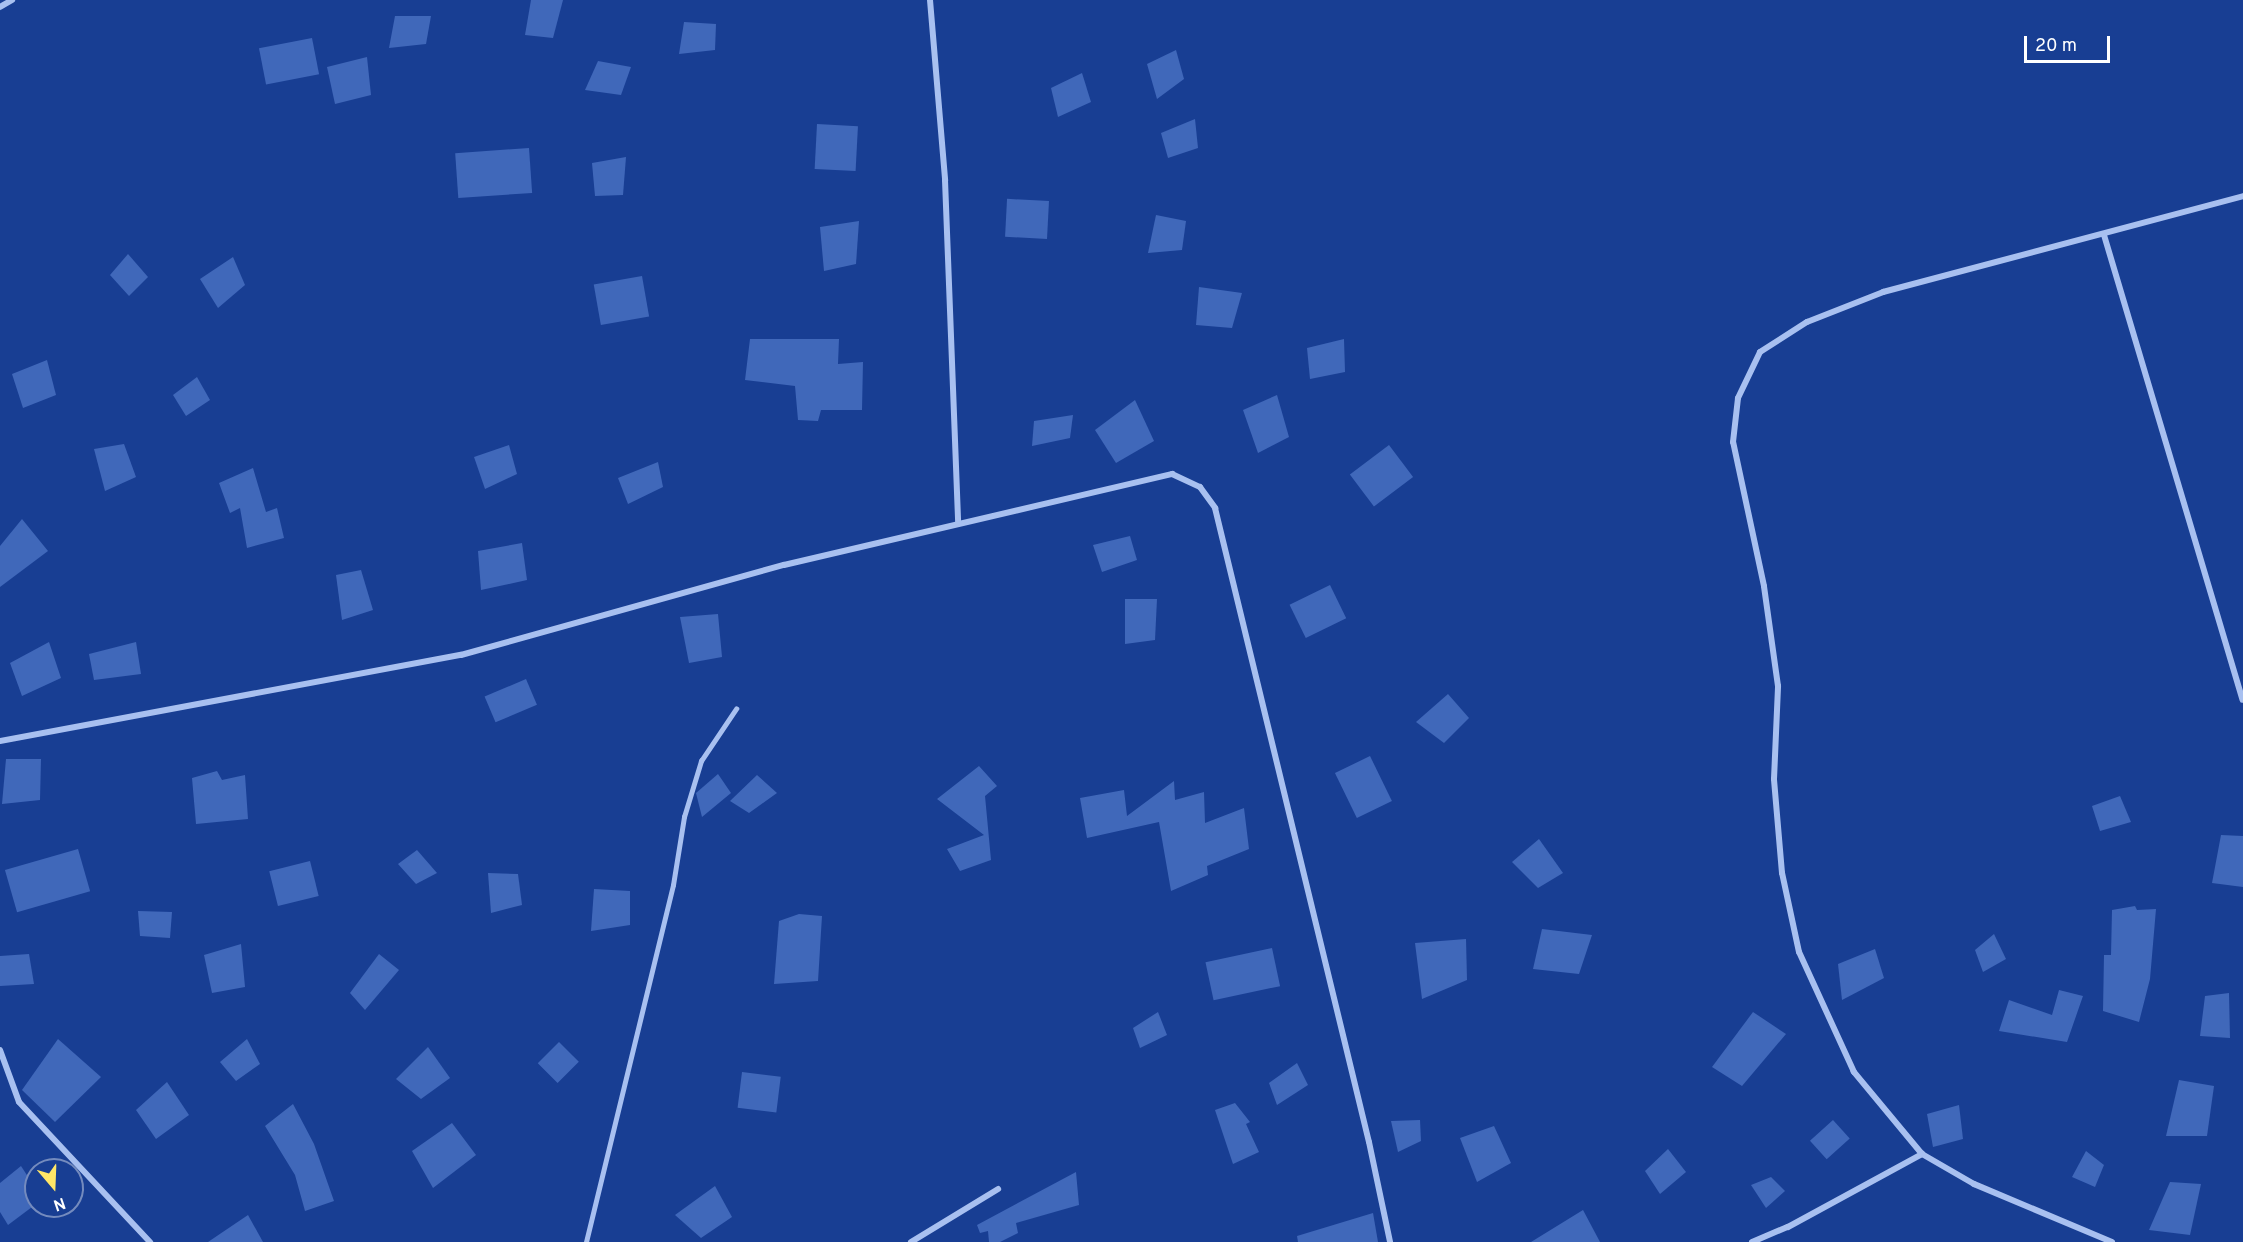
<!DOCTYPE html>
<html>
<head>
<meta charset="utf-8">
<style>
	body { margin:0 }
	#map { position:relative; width:2243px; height:1242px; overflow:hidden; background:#183e93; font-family:Overpass,sans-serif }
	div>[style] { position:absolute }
	.building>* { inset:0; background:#4068ba; transform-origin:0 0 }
	.lane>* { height:4.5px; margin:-2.25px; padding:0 2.25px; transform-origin:2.25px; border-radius:2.25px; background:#a8c0f0 }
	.street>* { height:6px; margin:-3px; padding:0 3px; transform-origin:3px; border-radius:3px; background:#a8c0f0 }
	span { translate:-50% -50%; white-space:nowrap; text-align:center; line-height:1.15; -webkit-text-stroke:4.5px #183e93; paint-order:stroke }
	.north { position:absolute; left:24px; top:1158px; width:60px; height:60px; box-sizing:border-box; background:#183e93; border:2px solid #748bbe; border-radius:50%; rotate:161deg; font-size:16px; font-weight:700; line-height:24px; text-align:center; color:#fff }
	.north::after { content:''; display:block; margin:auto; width:21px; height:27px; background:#ffe667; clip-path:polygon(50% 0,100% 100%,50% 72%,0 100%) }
	.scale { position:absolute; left:2024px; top:36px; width:86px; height:27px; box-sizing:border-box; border:3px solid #fff; border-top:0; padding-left:8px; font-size:18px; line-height:21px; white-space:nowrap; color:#fff; -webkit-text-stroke:4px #183e93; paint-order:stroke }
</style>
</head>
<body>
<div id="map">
	<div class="building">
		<i style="clip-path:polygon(531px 0,563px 0,553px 38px,525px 35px)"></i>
		<i style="clip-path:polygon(395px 16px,431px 16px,426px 44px,389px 48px)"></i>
		<i style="clip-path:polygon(684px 22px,716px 24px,715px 50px,679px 54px)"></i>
		<i style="left:312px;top:38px;width:37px;height:54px;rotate:79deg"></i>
		<i style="clip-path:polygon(1176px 50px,1184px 79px,1157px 99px,1147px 64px)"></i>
		<i style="clip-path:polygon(367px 57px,371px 95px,335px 104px,327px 67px)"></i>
		<i style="clip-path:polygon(598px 61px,631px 67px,621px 95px,585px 90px)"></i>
		<i style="clip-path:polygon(1082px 73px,1091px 102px,1058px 117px,1051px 88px)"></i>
		<i style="clip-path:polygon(1195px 119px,1198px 148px,1168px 158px,1161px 133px)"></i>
		<i style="left:817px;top:124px;width:41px;height:45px;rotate:3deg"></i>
		<i style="left:529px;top:148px;width:45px;height:74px;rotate:86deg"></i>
		<i style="clip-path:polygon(626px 157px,623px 195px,595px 196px,592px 163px)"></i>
		<i style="left:1049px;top:201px;width:38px;height:42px;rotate:93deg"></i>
		<i style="clip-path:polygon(1156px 215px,1186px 221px,1182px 250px,1148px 253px)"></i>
		<i style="clip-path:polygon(859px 221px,856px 264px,824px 271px,820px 227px)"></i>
		<i style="clip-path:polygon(128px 254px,148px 277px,129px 296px,110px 275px)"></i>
		<i style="clip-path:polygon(233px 257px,245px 285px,218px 308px,200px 279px)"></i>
		<i style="left:642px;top:276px;width:41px;height:49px;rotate:80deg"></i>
		<i style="clip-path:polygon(1199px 287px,1242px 293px,1232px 328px,1196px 325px)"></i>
		<i style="clip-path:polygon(750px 339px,839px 339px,838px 364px,863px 362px,862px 410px,821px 410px,818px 421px,798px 420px,795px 386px,745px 380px)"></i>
		<i style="clip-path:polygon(1344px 339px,1345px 372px,1310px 379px,1307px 348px)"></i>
		<i style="clip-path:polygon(47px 360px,56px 395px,23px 408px,12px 374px)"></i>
		<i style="clip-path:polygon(197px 377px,210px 400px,186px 416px,173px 395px)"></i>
		<i style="clip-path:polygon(1277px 395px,1289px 437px,1258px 453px,1243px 410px)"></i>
		<i style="clip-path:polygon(1135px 400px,1154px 441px,1116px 463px,1095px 430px)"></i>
		<i style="clip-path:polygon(1073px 415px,1070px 438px,1032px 446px,1034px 421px)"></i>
		<i style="clip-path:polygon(124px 444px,136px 477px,105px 491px,94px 449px)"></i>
		<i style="clip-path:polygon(509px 445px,517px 474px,485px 489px,474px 457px)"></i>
		<i style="left:1389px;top:445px;width:40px;height:49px;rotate:53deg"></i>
		<i style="clip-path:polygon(658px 462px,663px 487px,628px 504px,618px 478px)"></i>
		<i style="clip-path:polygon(253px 468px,266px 512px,277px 508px,284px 538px,247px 548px,240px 508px,230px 513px,219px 483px)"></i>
		<i style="clip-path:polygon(22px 519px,48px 551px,0 587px,0 546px)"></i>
		<i style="clip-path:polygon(1130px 536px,1137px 560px,1102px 572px,1093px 545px)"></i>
		<i style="clip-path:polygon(522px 543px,527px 580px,481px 590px,478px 551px)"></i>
		<i style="clip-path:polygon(361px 570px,373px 610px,342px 620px,336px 575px)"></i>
		<i style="left:1330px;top:585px;width:37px;height:45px;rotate:64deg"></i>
		<i style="clip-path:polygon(1125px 599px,1157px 599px,1155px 640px,1125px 644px)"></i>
		<i style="clip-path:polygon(718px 614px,722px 657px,689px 663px,680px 617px)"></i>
		<i style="clip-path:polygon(49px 642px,61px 678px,22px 696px,10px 663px)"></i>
		<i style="clip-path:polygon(136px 642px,141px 674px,94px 680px,89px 654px)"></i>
		<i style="left:526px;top:679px;width:28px;height:45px;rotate:67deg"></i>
		<i style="clip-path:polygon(1448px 694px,1469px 718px,1444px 743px,1416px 722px)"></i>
		<i style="left:1370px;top:756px;width:50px;height:39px;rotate:64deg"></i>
		<i style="clip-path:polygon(6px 759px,41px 759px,40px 800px,2px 804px)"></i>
		<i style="clip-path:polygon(979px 766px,997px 786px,985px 796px,991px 860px,960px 871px,947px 849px,984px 835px,937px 799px)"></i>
		<i style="clip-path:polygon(217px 771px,222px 780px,245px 775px,248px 819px,196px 824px,192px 778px)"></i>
		<i style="clip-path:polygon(718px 774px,731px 793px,702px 817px,696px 793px)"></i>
		<i style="clip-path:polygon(757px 775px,777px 793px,749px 813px,730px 801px)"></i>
		<i style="clip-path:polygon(1174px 781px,1175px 800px,1204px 792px,1205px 823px,1244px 808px,1249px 849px,1207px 866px,1208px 875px,1171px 891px,1159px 822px,1087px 838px,1080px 798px,1124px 790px,1127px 816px)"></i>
		<i style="clip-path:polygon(2120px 796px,2131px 822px,2100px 831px,2092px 806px)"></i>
		<i style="clip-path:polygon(2221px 835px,2243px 836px,2243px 887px,2212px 883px)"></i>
		<i style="clip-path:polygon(1539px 839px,1563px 873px,1538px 888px,1512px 862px)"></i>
		<i style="left:78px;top:849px;width:44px;height:76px;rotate:74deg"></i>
		<i style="clip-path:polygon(417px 850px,437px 873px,416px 884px,398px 864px)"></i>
		<i style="left:310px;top:861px;width:36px;height:42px;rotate:76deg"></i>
		<i style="clip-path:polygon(488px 873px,518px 874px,522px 905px,491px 913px)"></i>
		<i style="clip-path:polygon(594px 889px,630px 891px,630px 925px,591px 931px)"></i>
		<i style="clip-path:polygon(2135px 906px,2137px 910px,2156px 909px,2150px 979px,2139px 1022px,2103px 1011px,2104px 955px,2111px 955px,2112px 910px)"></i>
		<i style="clip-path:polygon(138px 911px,172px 912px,170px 938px,140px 936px)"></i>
		<i style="clip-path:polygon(799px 914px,822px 916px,818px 981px,774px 984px,779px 921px)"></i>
		<i style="clip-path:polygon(1542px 929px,1592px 935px,1579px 974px,1533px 969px)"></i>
		<i style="clip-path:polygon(1994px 934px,2006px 959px,1983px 972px,1975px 950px)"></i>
		<i style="clip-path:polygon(1466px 939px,1467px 980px,1422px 999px,1415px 943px)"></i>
		<i style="clip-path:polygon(241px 944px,245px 987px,212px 993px,204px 955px)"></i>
		<i style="left:1272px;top:948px;width:39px;height:68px;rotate:78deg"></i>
		<i style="clip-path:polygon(1875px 949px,1884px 978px,1842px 1000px,1838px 964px)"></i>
		<i style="clip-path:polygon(29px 954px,34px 984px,0 986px,0 956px)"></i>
		<i style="clip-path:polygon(379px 954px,399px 970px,365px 1010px,350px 993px)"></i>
		<i style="clip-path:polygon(2059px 990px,2083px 996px,2067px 1042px,1999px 1031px,2009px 1000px,2052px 1015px)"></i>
		<i style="clip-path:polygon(2229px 993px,2230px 1038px,2200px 1036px,2205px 996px)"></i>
		<i style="clip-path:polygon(1158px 1012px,1167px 1035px,1140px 1048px,1133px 1028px)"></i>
		<i style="clip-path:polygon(1753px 1012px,1786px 1034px,1742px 1086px,1712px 1067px)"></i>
		<i style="clip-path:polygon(58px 1039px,101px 1077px,55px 1122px,22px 1090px)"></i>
		<i style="clip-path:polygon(247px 1039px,260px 1064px,236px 1081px,220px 1062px)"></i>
		<i style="left:559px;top:1042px;width:28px;height:30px;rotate:45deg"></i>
		<i style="clip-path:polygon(428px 1047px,450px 1078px,421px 1099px,396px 1079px)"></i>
		<i style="clip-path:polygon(1297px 1063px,1308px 1085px,1277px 1105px,1269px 1083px)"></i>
		<i style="left:742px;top:1072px;width:39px;height:36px;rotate:7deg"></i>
		<i style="clip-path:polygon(2179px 1080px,2214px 1086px,2207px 1136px,2166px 1136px)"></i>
		<i style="clip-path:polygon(167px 1082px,189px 1115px,156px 1139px,136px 1110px)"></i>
		<i style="clip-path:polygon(1235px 1103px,1250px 1122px,1246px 1124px,1259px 1152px,1233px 1164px,1215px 1110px)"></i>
		<i style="clip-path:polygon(293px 1104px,314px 1144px,334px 1201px,305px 1211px,295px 1175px,265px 1126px)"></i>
		<i style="clip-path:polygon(1959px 1105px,1963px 1139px,1933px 1147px,1927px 1114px)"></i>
		<i style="clip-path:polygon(1420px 1120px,1421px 1141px,1398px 1152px,1391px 1121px)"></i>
		<i style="left:1833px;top:1120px;width:25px;height:31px;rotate:48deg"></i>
		<i style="clip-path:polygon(452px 1123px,476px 1155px,433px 1188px,412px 1151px)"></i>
		<i style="clip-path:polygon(1494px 1126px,1511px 1163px,1477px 1182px,1460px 1138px)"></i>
		<i style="clip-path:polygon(1668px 1149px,1686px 1172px,1660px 1194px,1645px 1171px)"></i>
		<i style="clip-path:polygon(2086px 1151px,2104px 1165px,2095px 1187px,2072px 1177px)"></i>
		<i style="clip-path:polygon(21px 1166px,36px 1189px,36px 1204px,8px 1225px,0 1212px,0 1183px)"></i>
		<i style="clip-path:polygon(1076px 1172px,1079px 1205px,1016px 1223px,1018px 1233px,1000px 1242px,989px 1242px,988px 1231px,980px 1233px,977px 1225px)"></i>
		<i style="clip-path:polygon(1771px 1177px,1785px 1191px,1766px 1208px,1751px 1185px)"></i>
		<i style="clip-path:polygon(2170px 1182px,2201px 1184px,2190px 1235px,2149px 1230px)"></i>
		<i style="clip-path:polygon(715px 1186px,732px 1217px,701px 1238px,675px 1215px)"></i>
		<i style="clip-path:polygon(1583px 1210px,1600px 1242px,1531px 1242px)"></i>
		<i style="clip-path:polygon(1373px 1213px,1378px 1242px,1298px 1242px,1297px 1236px)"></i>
		<i style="clip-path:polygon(248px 1215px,263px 1242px,208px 1242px)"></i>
	</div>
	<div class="lane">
		<i style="left:586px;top:1242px;width:367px;rotate:-76.3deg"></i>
		<i style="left:673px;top:885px;width:69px;rotate:-80.8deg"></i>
		<i style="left:684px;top:817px;width:59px;rotate:-73.1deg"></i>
		<i style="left:701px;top:761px;width:63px;rotate:-56.1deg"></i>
	</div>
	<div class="street">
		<i style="left:930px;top:0;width:181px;rotate:85.2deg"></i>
		<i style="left:945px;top:180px;width:344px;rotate:87.8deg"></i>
		<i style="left:0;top:7px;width:14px;rotate:-30deg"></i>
		<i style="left:2104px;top:235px;width:485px;rotate:73.4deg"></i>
		<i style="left:0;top:741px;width:469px;rotate:-10.6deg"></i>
		<i style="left:461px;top:655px;width:335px;rotate:-15.6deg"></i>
		<i style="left:784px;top:565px;width:399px;rotate:-13.2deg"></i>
		<i style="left:1172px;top:474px;width:31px;rotate:25deg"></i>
		<i style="left:1200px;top:487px;width:26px;rotate:54deg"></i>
		<i style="left:1215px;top:508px;width:652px;rotate:76.35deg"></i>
		<i style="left:1369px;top:1142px;width:102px;rotate:78.1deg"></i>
		<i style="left:0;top:1050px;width:55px;rotate:69.9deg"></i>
		<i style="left:19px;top:1102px;width:192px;rotate:46.9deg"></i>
		<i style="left:911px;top:1242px;width:102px;rotate:-31.3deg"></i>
		<i style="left:1752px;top:1242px;width:39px;rotate:-23deg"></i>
		<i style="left:1788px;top:1227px;width:153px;rotate:-28.6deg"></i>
		<i style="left:2112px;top:1242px;width:150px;rotate:-157.2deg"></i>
		<i style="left:1974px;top:1184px;width:60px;rotate:-150deg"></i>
		<i style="left:1922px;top:1154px;width:107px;rotate:-129.7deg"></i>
		<i style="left:1854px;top:1072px;width:132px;rotate:-114.6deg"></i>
		<i style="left:1799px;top:952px;width:81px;rotate:-102.1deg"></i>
		<i style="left:1782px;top:873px;width:94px;rotate:-94.9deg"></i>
		<i style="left:1774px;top:779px;width:93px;rotate:-87.5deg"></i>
		<i style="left:1778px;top:686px;width:101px;rotate:-98deg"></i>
		<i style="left:1764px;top:586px;width:147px;rotate:-102.1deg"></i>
		<i style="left:1733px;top:442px;width:44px;rotate:-83.5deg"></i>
		<i style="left:1738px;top:398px;width:51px;rotate:-64.4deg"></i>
		<i style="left:1760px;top:352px;width:56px;rotate:-32.6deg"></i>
		<i style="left:1807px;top:322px;width:82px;rotate:-21.5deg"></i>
		<i style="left:1883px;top:292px;width:373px;rotate:-14.9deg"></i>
	</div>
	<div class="north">N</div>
	<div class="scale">20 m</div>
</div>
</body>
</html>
